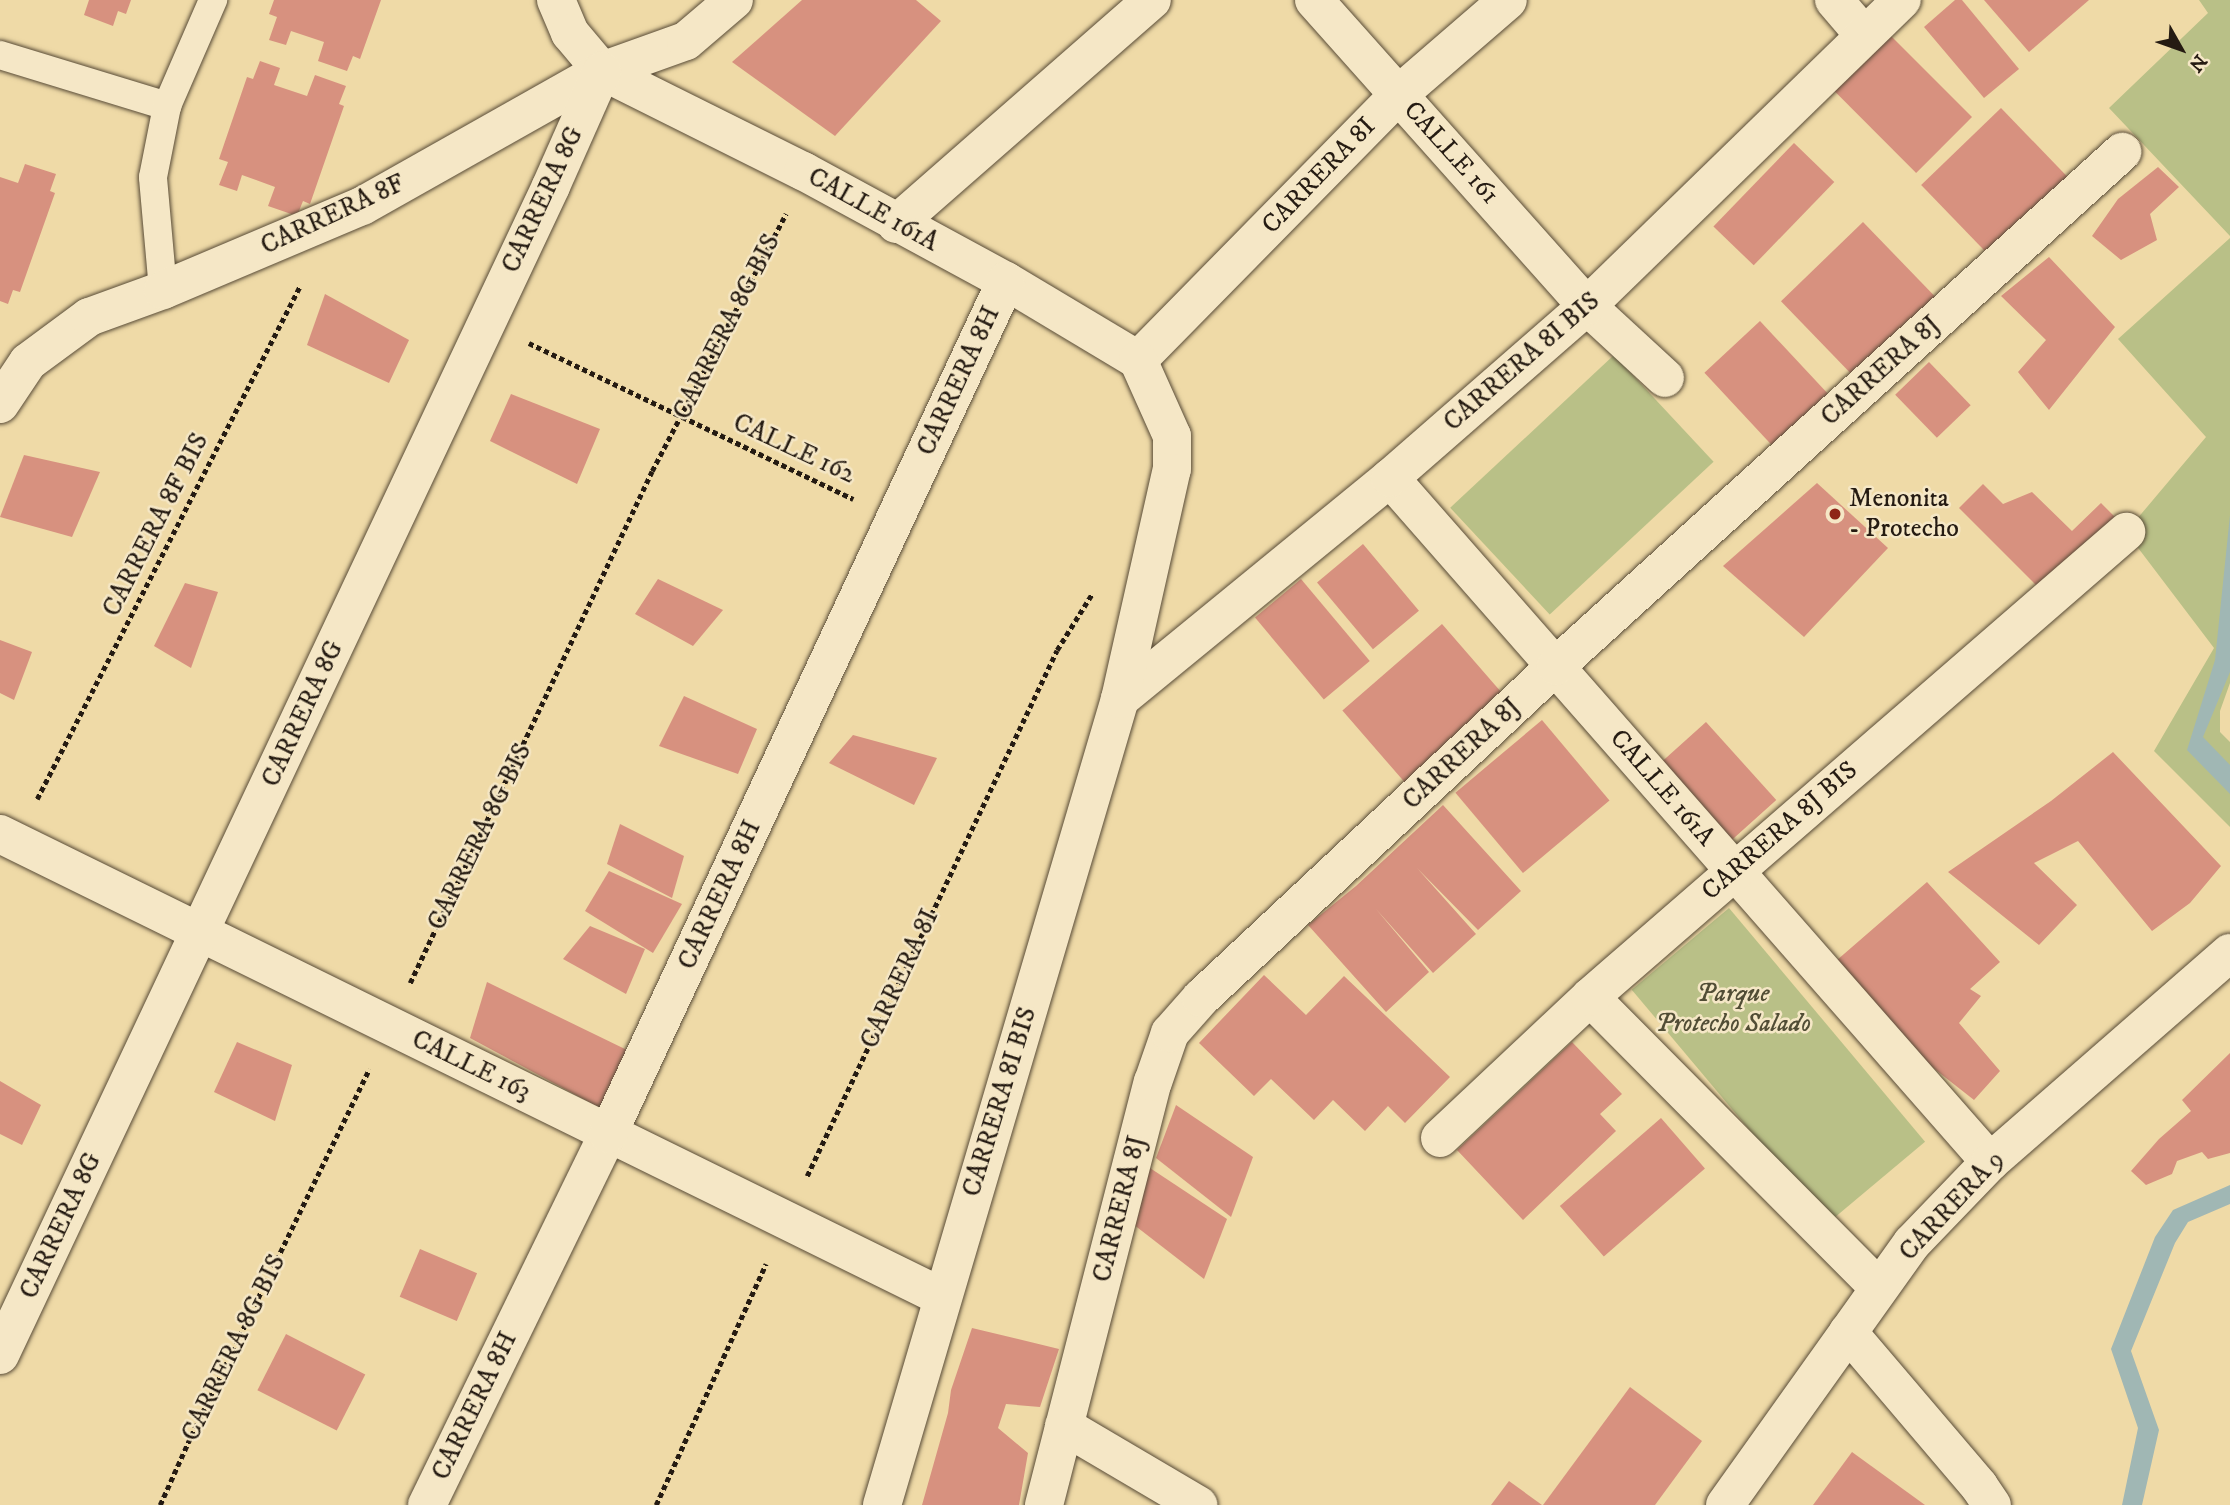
<!DOCTYPE html>
<html>
<head>
<meta charset="utf-8">
<style>
	body { margin:0 }
	#map { position:relative; width:2230px; height:1505px; overflow:hidden; background:#efdaa7; font-family:"IM FELL DW Pica",serif }
	div>[style] { position:absolute }
	.green>* { inset:0; background:#b9c087; transform-origin:0 0 }
	.water>* { inset:0; background:#a0b7b4 }
	.building>* { inset:0; background:#d7917f; transform-origin:0 0 }
	.path>* { height:4.5px; margin-top:-2.25px; transform-origin:0; background:repeating-linear-gradient(90deg,#251b12 0 5px,transparent 0 8.5px) }
	.roads { filter:drop-shadow(0 0 2px #584b37) drop-shadow(0 0 2px #584b37) }
	.service>* { height:28px; margin:-14px; padding:0 14px; transform-origin:14px; border-radius:14px; background:#f5e7c6 }
	.minor>* { height:38px; margin:-19px; padding:0 19px; transform-origin:19px; border-radius:19px; background:#f5e7c6 }
	.tertiary>* { height:38px; margin:-19px; padding:0 19px; transform-origin:19px; border-radius:19px; background:#f5e7c6 }
	.dots>* { width:19px; height:19px; translate:-50% -50%; box-sizing:border-box; border:4px solid #f5e7c6; border-radius:50% }
	span { translate:-50% -50%; white-space:nowrap; text-align:center; line-height:1.15; -webkit-text-stroke:5px #f5e7c6; paint-order:stroke }
	.street-label { font-size:26px; color:#251b12 }
	.poi-label { font-size:26px; color:#251b12 }
	.left { translate:0 -50%; text-align:left }
	.park-label { font-size:26px; color:#514d35; font-style:italic }
	.north { position:absolute; left:2146px; top:14px; width:70px; height:70px; -webkit-text-stroke:5px #f5e7c6; paint-order:stroke; rotate:130deg; font-size:19px; font-weight:700; line-height:28px; text-align:center; color:#251b12 }
	.north::after { content:''; display:block; margin:auto; width:24px; height:32px; background:#251b12; clip-path:polygon(50% 0,100% 100%,50% 72%,0 100%) }
</style>
</head>
<body>
<div id="map">
	<div class="green">
		<i style="clip-path:polygon(2199px 0,2230px 0,2230px 236px,2109px 108px,2208px 13px)"></i>
		<i style="clip-path:polygon(2230px 238px,2230px 683px,2220px 711px,2220px 732px,2230px 742px,2230px 827px,2154px 751px,2214px 648px,2126px 532px,2206px 437px,2118px 339px)"></i>
		<i style="left:1614px;top:355px;width:146px;height:224px;rotate:47deg"></i>
		<i style="left:1729px;top:908px;width:305px;height:127px;rotate:50deg"></i>
	</div>
	<div class="water">
		<i style="clip-path:polygon(2230px 515px,2230px 672px,2203px 737px,2230px 765px,2230px 794px,2187px 750px,2215px 660px)"></i>
		<i style="clip-path:polygon(2230px 1185px,2230px 1204px,2188px 1222px,2175px 1243px,2131px 1351px,2159px 1430px,2142px 1505px,2122px 1505px,2138px 1428px,2111px 1349px,2155px 1237px,2173px 1210px)"></i>
	</div>
	<div class="building">
		<i style="clip-path:polygon(89px 0,131px 0,126px 14px,118px 11px,113px 26px,84px 15px)"></i>
		<i style="clip-path:polygon(274px 0,381px 0,360px 59px,353px 56px,347px 71px,318px 61px,324px 42px,291px 31px,286px 45px,269px 40px,277px 17px,269px 14px)"></i>
		<i style="clip-path:polygon(802px 0,916px 0,941px 21px,835px 136px,732px 62px)"></i>
		<i style="clip-path:polygon(1955px 0,1962px 0,2019px 69px,1984px 98px,1924px 27px)"></i>
		<i style="clip-path:polygon(1984px 0,2089px 0,2029px 52px)"></i>
		<i style="left:1890px;top:35px;width:116px;height:79px;rotate:45deg"></i>
		<i style="clip-path:polygon(260px 61px,280px 68px,274px 85px,307px 96px,315px 75px,346px 86px,339px 104px,344px 106px,310px 204px,303px 201px,297px 216px,268px 206px,275px 187px,242px 175px,237px 191px,219px 185px,228px 162px,219px 159px,247px 77px,253px 79px)"></i>
		<i style="left:2001px;top:108px;width:98px;height:111px;rotate:46deg"></i>
		<i style="left:1794px;top:143px;width:56px;height:116px;rotate:44deg"></i>
		<i style="clip-path:polygon(25px 164px,56px 174px,50px 191px,55px 193px,20px 292px,13px 290px,8px 304px,0 301px,0 177px,18px 183px)"></i>
		<i style="clip-path:polygon(2158px 167px,2179px 187px,2150px 214px,2157px 240px,2121px 260px,2092px 236px,2118px 199px)"></i>
		<i style="left:1863px;top:222px;width:105px;height:114px;rotate:46deg"></i>
		<i style="clip-path:polygon(2049px 257px,2115px 327px,2049px 410px,2018px 372px,2046px 340px,2001px 296px)"></i>
		<i style="clip-path:polygon(325px 294px,409px 340px,389px 383px,307px 345px)"></i>
		<i style="left:1760px;top:321px;width:102px;height:76px;rotate:47deg"></i>
		<i style="left:1929px;top:362px;width:60px;height:47px;rotate:46deg"></i>
		<i style="clip-path:polygon(511px 394px,600px 429px,577px 484px,490px 441px)"></i>
		<i style="clip-path:polygon(24px 455px,100px 472px,72px 537px,0 517px)"></i>
		<i style="clip-path:polygon(1817px 483px,1888px 548px,1804px 637px,1723px 566px)"></i>
		<i style="clip-path:polygon(1983px 484px,2003px 504px,2032px 492px,2072px 531px,2101px 503px,2121px 523px,2047px 596px,1959px 508px)"></i>
		<i style="left:1363px;top:544px;width:87px;height:60px;rotate:50deg"></i>
		<i style="clip-path:polygon(658px 579px,723px 610px,693px 646px,635px 614px)"></i>
		<i style="left:1301px;top:579px;width:107px;height:60px;rotate:50deg"></i>
		<i style="clip-path:polygon(185px 583px,218px 592px,191px 668px,154px 646px)"></i>
		<i style="left:1442px;top:624px;width:101px;height:132px;rotate:49deg"></i>
		<i style="clip-path:polygon(0 640px,32px 652px,14px 700px,0 693px)"></i>
		<i style="clip-path:polygon(684px 696px,757px 729px,738px 774px,659px 746px)"></i>
		<i style="left:1542px;top:720px;width:105px;height:113px;rotate:50deg"></i>
		<i style="left:1706px;top:722px;width:105px;height:61px;rotate:48deg"></i>
		<i style="clip-path:polygon(853px 735px,937px 758px,914px 805px,829px 763px)"></i>
		<i style="clip-path:polygon(2113px 752px,2221px 866px,2190px 903px,2152px 931px,2078px 841px,2034px 863px,2077px 905px,2039px 945px,1948px 872px,2051px 801px)"></i>
		<i style="clip-path:polygon(1443px 805px,1521px 891px,1478px 930px,1417px 868px,1476px 934px,1433px 973px,1376px 909px,1429px 972px,1386px 1012px,1308px 925px,1356px 886px)"></i>
		<i style="clip-path:polygon(620px 824px,684px 856px,672px 898px,607px 864px)"></i>
		<i style="clip-path:polygon(609px 871px,682px 904px,653px 953px,585px 911px)"></i>
		<i style="clip-path:polygon(1927px 882px,2000px 962px,1970px 989px,1981px 996px,1959px 1023px,2000px 1071px,1974px 1100px,1932px 1067px,1829px 967px)"></i>
		<i style="clip-path:polygon(590px 926px,645px 949px,626px 994px,563px 959px)"></i>
		<i style="clip-path:polygon(1264px 975px,1306px 1015px,1344px 976px,1450px 1077px,1405px 1123px,1388px 1106px,1365px 1131px,1333px 1100px,1314px 1120px,1271px 1079px,1254px 1096px,1199px 1043px)"></i>
		<i style="clip-path:polygon(487px 982px,627px 1050px,600px 1108px,470px 1038px)"></i>
		<i style="clip-path:polygon(237px 1042px,292px 1065px,275px 1121px,214px 1092px)"></i>
		<i style="clip-path:polygon(1572px 1042px,1622px 1094px,1600px 1114px,1616px 1131px,1523px 1220px,1457px 1150px)"></i>
		<i style="clip-path:polygon(2230px 1053px,2230px 1153px,2208px 1159px,2202px 1152px,2177px 1161px,2172px 1174px,2146px 1185px,2131px 1171px,2159px 1139px,2191px 1111px,2182px 1100px)"></i>
		<i style="clip-path:polygon(0 1081px,41px 1105px,22px 1145px,0 1134px)"></i>
		<i style="clip-path:polygon(1176px 1105px,1253px 1157px,1231px 1217px,1156px 1158px)"></i>
		<i style="left:1661px;top:1118px;width:67px;height:134px;rotate:49deg"></i>
		<i style="clip-path:polygon(1150px 1168px,1227px 1219px,1204px 1279px,1129px 1221px)"></i>
		<i style="left:420px;top:1249px;width:62px;height:52px;rotate:23deg"></i>
		<i style="clip-path:polygon(972px 1328px,1059px 1349px,1040px 1407px,1006px 1404px,998px 1428px,1028px 1453px,1019px 1505px,922px 1505px,948px 1413px,951px 1390px)"></i>
		<i style="left:286px;top:1334px;width:89px;height:63px;rotate:27deg"></i>
		<i style="clip-path:polygon(1630px 1387px,1702px 1441px,1655px 1505px,1543px 1505px)"></i>
		<i style="clip-path:polygon(1852px 1452px,1925px 1505px,1813px 1505px)"></i>
		<i style="clip-path:polygon(1509px 1481px,1542px 1505px,1491px 1505px)"></i>
	</div>
	<div class="path">
		<i style="left:529px;top:343px;width:360px;rotate:25.7deg"></i>
		<i style="left:37px;top:799px;width:576px;rotate:-62.86deg"></i>
		<i style="left:410px;top:983px;width:566px;rotate:-64.7deg"></i>
		<i style="left:652px;top:471px;width:290px;rotate:-62.5deg"></i>
		<i style="left:807px;top:1176px;width:582px;rotate:-64.58deg"></i>
		<i style="left:1057px;top:650px;width:66px;rotate:-58deg"></i>
		<i style="left:160px;top:1505px;width:76px;rotate:-65.8deg"></i>
		<i style="left:191px;top:1436px;width:408px;rotate:-64.1deg"></i>
		<i style="left:656px;top:1505px;width:265px;rotate:-65.5deg"></i>
	</div>
	<div class="roads">
		<div class="service">
			<i style="left:0;top:55px;width:175px;rotate:17deg"></i>
			<i style="left:163px;top:290px;width:113px;rotate:-95.1deg"></i>
			<i style="left:153px;top:177px;width:72px;rotate:-78.8deg"></i>
			<i style="left:167px;top:106px;width:116px;rotate:-66.5deg"></i>
		</div>
		<div class="minor">
			<i style="left:556px;top:0;width:36px;rotate:67deg"></i>
			<i style="left:570px;top:33px;width:50px;rotate:49.9deg"></i>
			<i style="left:602px;top:71px;width:225px;rotate:26.5deg"></i>
			<i style="left:803px;top:171px;width:231px;rotate:28.5deg"></i>
			<i style="left:1006px;top:281px;width:154px;rotate:30.9deg"></i>
			<i style="left:1314px;top:0;width:410px;rotate:48.3deg"></i>
			<i style="left:1587px;top:306px;width:106px;rotate:42.7deg"></i>
			<i style="left:1834px;top:0;width:46px;rotate:49.4deg"></i>
			<i style="left:896px;top:224px;width:340px;rotate:-41.2deg"></i>
			<i style="left:1138px;top:360px;width:371px;rotate:-45.5deg"></i>
			<i style="left:1398px;top:95px;width:145px;rotate:-40.8deg"></i>
			<i style="left:0;top:404px;width:50px;rotate:-56.3deg"></i>
			<i style="left:28px;top:362px;width:76px;rotate:-36.4deg"></i>
			<i style="left:89px;top:317px;width:79px;rotate:-20deg"></i>
			<i style="left:163px;top:290px;width:216px;rotate:-22.9deg"></i>
			<i style="left:362px;top:206px;width:275px;rotate:-29.4deg"></i>
			<i style="left:602px;top:71px;width:89px;rotate:-19.7deg"></i>
			<i style="left:686px;top:41px;width:63px;rotate:-40.5deg"></i>
			<i style="left:1390px;top:478px;width:910px;rotate:48.74deg"></i>
			<i style="left:1120px;top:699px;width:349px;rotate:-39.3deg"></i>
			<i style="left:1390px;top:478px;width:262px;rotate:-41.1deg"></i>
			<i style="left:1587px;top:306px;width:439px;rotate:-44.2deg"></i>
			<i style="left:0;top:834px;width:1050px;rotate:26.17deg"></i>
			<i style="left:1590px;top:997px;width:410px;rotate:45.2deg"></i>
			<i style="left:1440px;top:1138px;width:206px;rotate:-43.2deg"></i>
			<i style="left:1590px;top:997px;width:710px;rotate:-40.94deg"></i>
			<i style="left:1848px;top:1332px;width:202px;rotate:49.6deg"></i>
			<i style="left:1979px;top:1486px;width:23px;rotate:56deg"></i>
			<i style="left:0;top:1355px;width:1292px;rotate:-64.76deg"></i>
			<i style="left:551px;top:186px;width:126px;rotate:-66.1deg"></i>
			<i style="left:1064px;top:1426px;width:156px;rotate:30.5deg"></i>
			<i style="left:427px;top:1505px;width:413px;rotate:-64deg"></i>
			<i style="left:608px;top:1134px;width:941px;rotate:-64.99deg"></i>
			<i style="left:882px;top:1505px;width:840px;rotate:-73.55deg"></i>
			<i style="left:1120px;top:699px;width:236px;rotate:-77.3deg"></i>
			<i style="left:1172px;top:469px;width:33px;rotate:-90deg"></i>
			<i style="left:1172px;top:436px;width:83px;rotate:-114.1deg"></i>
			<i style="left:1044px;top:1505px;width:437px;rotate:-75.6deg"></i>
			<i style="left:1153px;top:1082px;width:52px;rotate:-70.9deg"></i>
			<i style="left:1170px;top:1033px;width:47px;rotate:-48.5deg"></i>
			<i style="left:1201px;top:998px;width:486px;rotate:-43.1deg"></i>
			<i style="left:1556px;top:666px;width:765px;rotate:-42.24deg"></i>
		</div>
		<div class="tertiary">
			<i style="left:1725px;top:1505px;width:322px;rotate:-54.5deg"></i>
			<i style="left:1912px;top:1243px;width:112px;rotate:-46.1deg"></i>
			<i style="left:1990px;top:1162px;width:318px;rotate:-41.1deg"></i>
		</div>
	</div>
	<div class="dots">
		<i style="left:1835px;top:514px;background:#8f2418"></i>
	</div>
	<div class="street-label">
		<span style="left:1451px;top:153px;rotate:48deg">CALLE 161</span>
		<span style="left:1319px;top:176px;rotate:-46deg">CARRERA 8I</span>
		<span style="left:543px;top:200px;rotate:-65deg">CARRERA 8G</span>
		<span style="left:873px;top:210px;rotate:29deg">CALLE 161A</span>
		<span style="left:333px;top:215px;rotate:-25deg">CARRERA 8F</span>
		<span style="left:727px;top:327px;rotate:-63deg">CARRERA 8G BIS</span>
		<span style="left:1522px;top:362px;rotate:-41deg">CARRERA 8I BIS</span>
		<span style="left:1881px;top:371px;rotate:-42deg">CARRERA 8J</span>
		<span style="left:959px;top:381px;rotate:-65deg">CARRERA 8H</span>
		<span style="left:794px;top:449px;rotate:25deg">CALLE 162</span>
		<span style="left:156px;top:525px;rotate:-63deg">CARRERA 8F BIS</span>
		<span style="left:303px;top:714px;rotate:-65deg">CARRERA 8G</span>
		<span style="left:1462px;top:754px;rotate:-43deg">CARRERA 8J</span>
		<span style="left:1662px;top:788px;rotate:49deg">CALLE 161A</span>
		<span style="left:1780px;top:831px;rotate:-41deg">CARRERA 8J BIS</span>
		<span style="left:480px;top:837px;rotate:-64deg">CARRERA 8G BIS</span>
		<span style="left:720px;top:895px;rotate:-65deg">CARRERA 8H</span>
		<span style="left:900px;top:979px;rotate:-65deg">CARRERA 8I</span>
		<span style="left:471px;top:1066px;rotate:26deg">CALLE 163</span>
		<span style="left:1000px;top:1102px;rotate:-73deg">CARRERA 8I BIS</span>
		<span style="left:1952px;top:1206px;rotate:-47deg">CARRERA 9</span>
		<span style="left:1120px;top:1209px;rotate:-76deg">CARRERA 8J</span>
		<span style="left:61px;top:1226px;rotate:-65deg">CARRERA 8G</span>
		<span style="left:234px;top:1348px;rotate:-64deg">CARRERA 8G BIS</span>
		<span style="left:475px;top:1406px;rotate:-64deg">CARRERA 8H</span>
	</div>
	<div class="poi-label">
		<span class="left" style="left:1849px;top:514px">Menonita<br>- Protecho</span>
	</div>
	<div class="park-label">
		<span style="left:1733px;top:1009px">Parque<br>Protecho Salado</span>
	</div>
	<div class="north">N</div>
</div>
</body>
</html>
